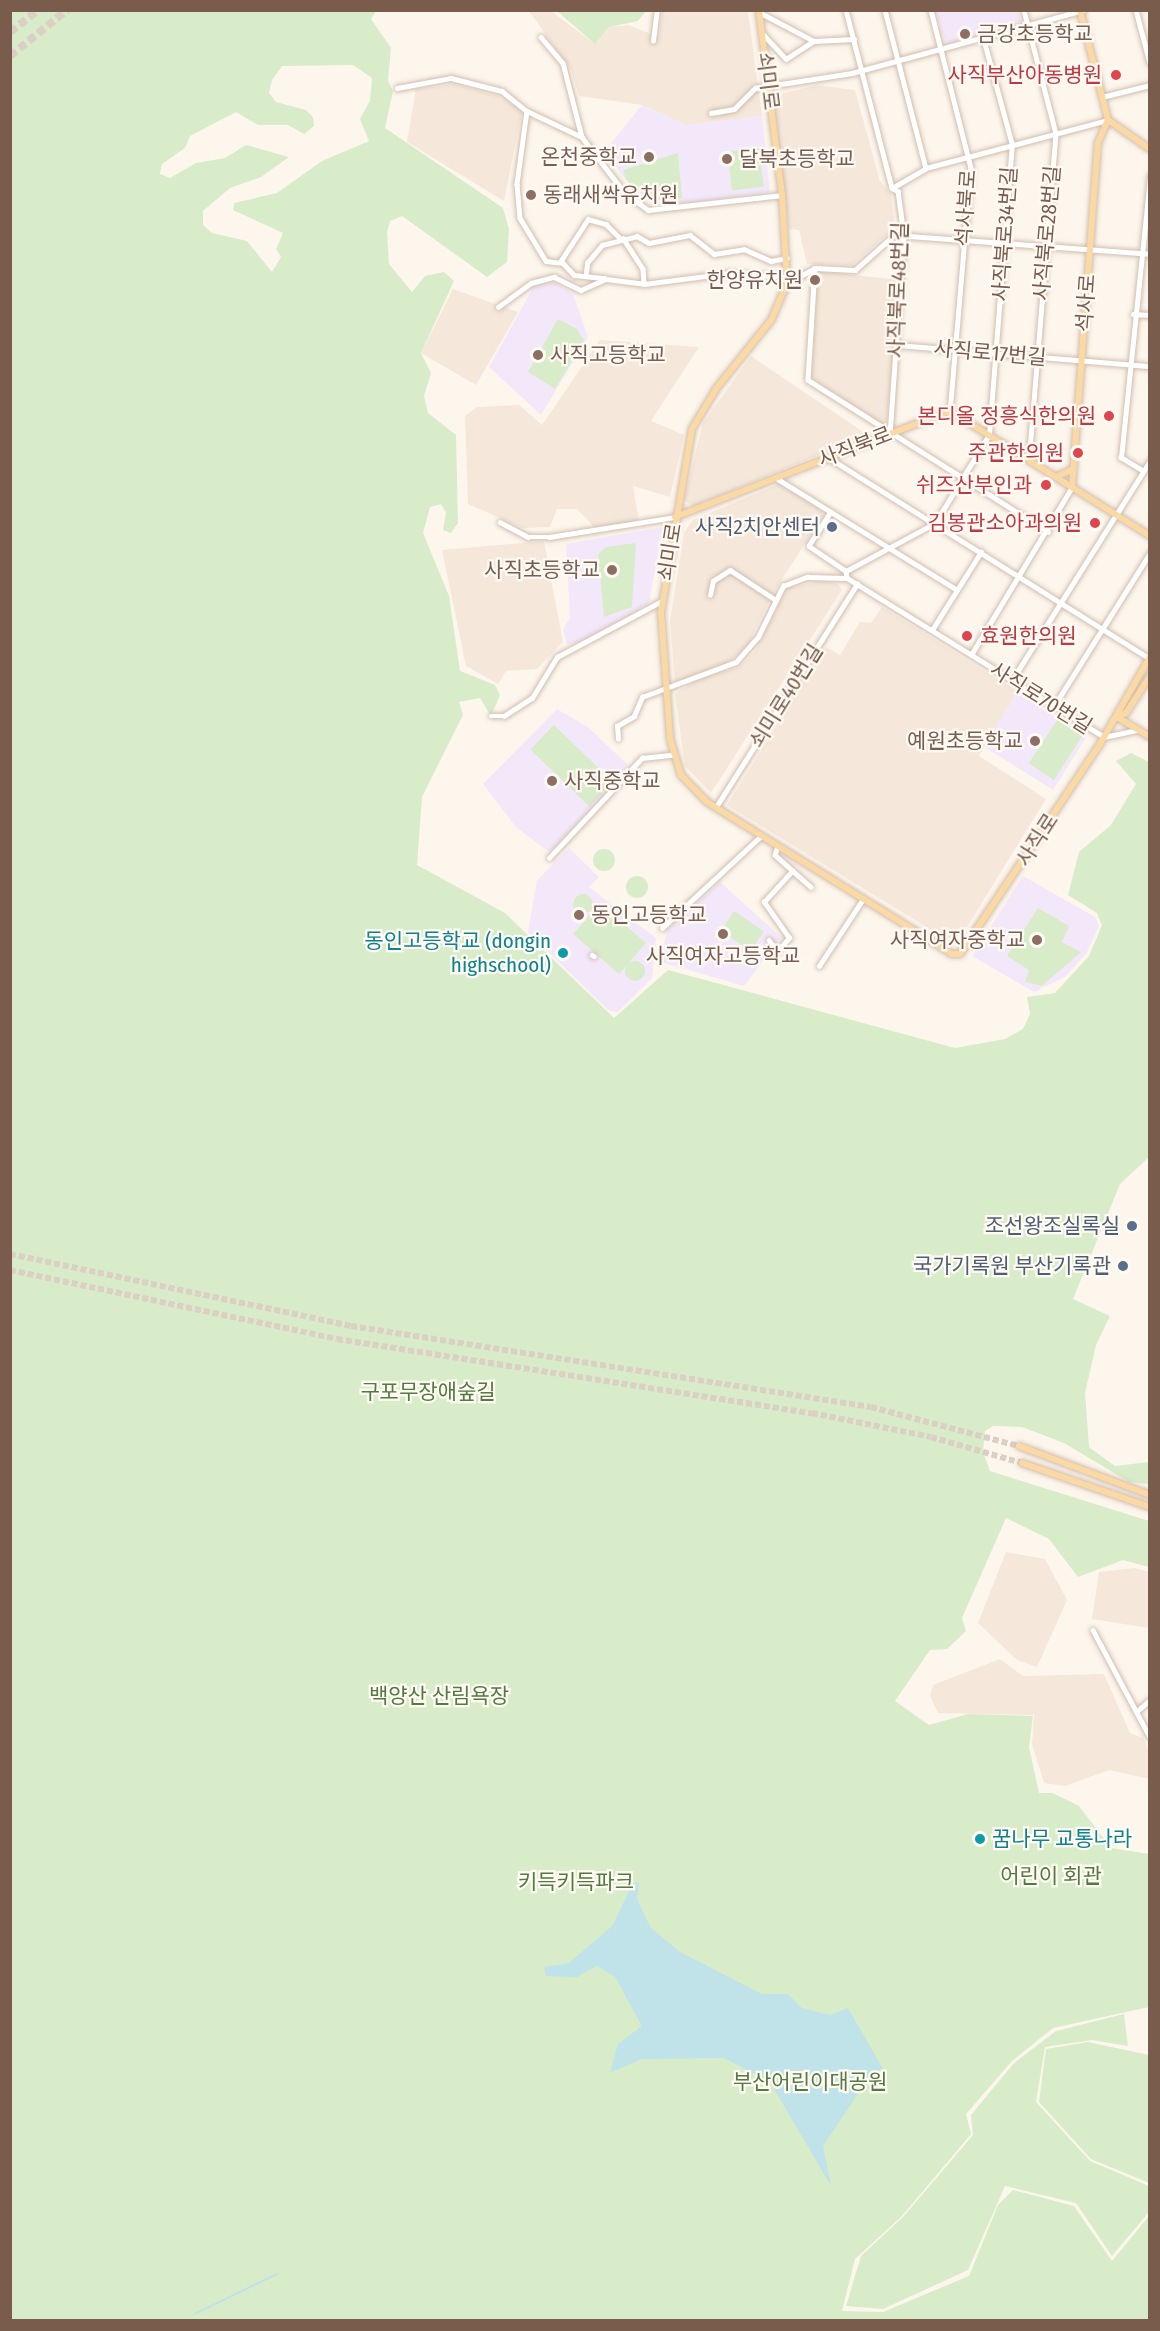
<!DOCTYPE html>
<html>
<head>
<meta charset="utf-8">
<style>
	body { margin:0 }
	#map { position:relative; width:1160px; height:2331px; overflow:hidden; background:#fdf6ec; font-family:"Fira Sans Condensed","Noto Sans KR",sans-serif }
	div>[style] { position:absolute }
	.residential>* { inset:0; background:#f5e8da }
	.education>* { inset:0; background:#f3e8fa; transform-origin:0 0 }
	.green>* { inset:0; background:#d8ecc9; transform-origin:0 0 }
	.round { border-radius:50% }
	.water>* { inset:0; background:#bfe3e8 }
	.stream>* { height:1.5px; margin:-0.75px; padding:0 0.75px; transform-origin:0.75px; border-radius:0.75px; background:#bfe3e8 }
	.major-tunnel>* { height:6px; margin-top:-3px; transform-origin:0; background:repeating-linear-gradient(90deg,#dcd0c4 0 6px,transparent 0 9px) }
	.highway-tunnel>* { height:8px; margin-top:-4px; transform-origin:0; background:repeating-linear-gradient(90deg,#dcd0c4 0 8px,transparent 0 12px) }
	.roads { filter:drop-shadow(0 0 2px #d1beb0) drop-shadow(0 0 2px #d1beb0) }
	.minor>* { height:4.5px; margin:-2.25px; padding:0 2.25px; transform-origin:2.25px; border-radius:2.25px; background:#fff }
	.major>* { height:6px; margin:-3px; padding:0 3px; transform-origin:3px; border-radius:3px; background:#fbd9a5 }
	.dots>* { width:16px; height:16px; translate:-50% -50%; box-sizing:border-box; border:3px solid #fffaf3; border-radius:50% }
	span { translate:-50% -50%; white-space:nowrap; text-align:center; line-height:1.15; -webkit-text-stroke:4.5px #fffaf3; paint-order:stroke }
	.education-label { font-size:21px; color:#785e54 }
	.left { translate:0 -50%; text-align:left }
	.right { translate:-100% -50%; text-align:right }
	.health-label { font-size:21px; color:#be3a42 }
	.street-label { font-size:21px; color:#7a5c4d }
	.service-label { font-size:21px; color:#4e5e75 }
	.culture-label { font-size:21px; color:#0d838f }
	.park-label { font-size:21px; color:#537a41 }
	.frame { position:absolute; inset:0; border:12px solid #7a5c4d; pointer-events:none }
</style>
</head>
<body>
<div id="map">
	<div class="residential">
		<i style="clip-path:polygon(529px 11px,551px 11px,595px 44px,609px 27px,628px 25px,659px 37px,662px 11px,748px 11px,762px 116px,686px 125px,642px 105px,579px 96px,571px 70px)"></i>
		<i style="clip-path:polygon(454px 84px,499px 96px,522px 111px,504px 201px,407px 142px,416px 89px)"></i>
		<i style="clip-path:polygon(816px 85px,855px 90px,880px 181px,891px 194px,895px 228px,852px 265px,807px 264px,799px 230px,789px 229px,773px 96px)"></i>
		<i style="clip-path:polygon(818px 271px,900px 280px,886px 427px,812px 378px)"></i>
		<i style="clip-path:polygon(453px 289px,518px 312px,476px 385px,421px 353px)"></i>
		<i style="clip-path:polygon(600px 340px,699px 347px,651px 421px,684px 435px,670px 497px,633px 486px,639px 522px,594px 527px,577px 509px,557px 509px,550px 527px,523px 528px,468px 504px,465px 416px,477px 407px,519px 405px,542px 425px)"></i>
		<i style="clip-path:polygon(751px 356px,868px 435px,693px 506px,684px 500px,703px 423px)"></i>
		<i style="clip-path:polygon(779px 484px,821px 509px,823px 516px,773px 593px,747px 647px,724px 665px,675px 682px,670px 621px,684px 533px,693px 520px)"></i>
		<i style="clip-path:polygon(544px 541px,563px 642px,537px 669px,506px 671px,498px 684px,466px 666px,442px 550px)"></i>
		<i style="clip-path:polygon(819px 581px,838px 584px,842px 590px,711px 793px,685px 766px,675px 694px,695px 681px,739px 667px,756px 650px,787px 588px)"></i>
		<i style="clip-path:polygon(882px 607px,1018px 692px,979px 756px,1046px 799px,962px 935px,946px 939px,727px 805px,826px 647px,840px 655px,860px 622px,871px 623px)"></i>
		<i style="clip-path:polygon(1006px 1552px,1045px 1559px,1067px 1600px,1037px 1667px,1017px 1660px,978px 1623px)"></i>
		<i style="clip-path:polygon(1135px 1568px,1149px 1572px,1149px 1628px,1092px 1619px,1099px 1572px)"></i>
		<i style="clip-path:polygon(1000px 1659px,1023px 1676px,1104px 1674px,1130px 1733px,1143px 1738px,1149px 1751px,1149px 1779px,1109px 1770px,1065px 1786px,1044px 1783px,1032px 1744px,1034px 1715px,938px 1713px,930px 1696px,933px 1685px)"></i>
	</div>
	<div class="education">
		<i style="clip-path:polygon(935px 11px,1018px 11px,1022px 23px,947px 45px)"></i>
		<i style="clip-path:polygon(642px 105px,686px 125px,762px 116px,770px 192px,691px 203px,642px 200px,604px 152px)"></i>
		<i style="clip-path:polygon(553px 282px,573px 294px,588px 337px,541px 415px,489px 367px,534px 286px)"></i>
		<i style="clip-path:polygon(663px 527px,649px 603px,592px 638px,567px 645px,563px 630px,570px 617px,566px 544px)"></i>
		<i style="left:1017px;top:693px;width:82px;height:63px;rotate:32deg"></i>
		<i style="clip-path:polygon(557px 709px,588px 727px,628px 765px,622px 779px,549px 852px,516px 827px,483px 784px)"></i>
		<i style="clip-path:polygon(569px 848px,599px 877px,589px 887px,656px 938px,652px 978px,618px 1012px,608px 1010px,528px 932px,537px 880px)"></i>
		<i style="clip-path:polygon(1023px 876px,1095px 917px,1099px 926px,1086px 954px,1065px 977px,1034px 992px,972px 956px)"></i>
		<i style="clip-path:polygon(720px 882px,781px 937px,744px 986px,661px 962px,667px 930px)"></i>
	</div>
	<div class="green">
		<i style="clip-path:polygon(evenodd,11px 11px,376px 11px,371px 19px,391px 48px,388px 81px,393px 91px,385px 128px,503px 208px,509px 229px,507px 262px,487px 277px,402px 216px,390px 221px,387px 232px,389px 264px,412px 292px,425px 276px,444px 272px,454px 281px,421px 353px,431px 373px,424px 396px,428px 413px,456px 435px,458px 523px,451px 533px,443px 530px,446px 512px,441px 504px,430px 507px,423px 533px,449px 596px,460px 671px,495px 685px,500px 695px,491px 716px,480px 698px,459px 702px,463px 715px,422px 797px,417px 865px,505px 913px,614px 1018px,668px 970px,955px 1048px,1005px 1039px,1023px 1029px,1030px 1014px,1027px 997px,1055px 993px,1089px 956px,1102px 925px,1097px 913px,1068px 895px,1079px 852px,1111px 825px,1136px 784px,1116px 761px,1131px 753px,1149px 762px,1149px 1157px,1120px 1184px,1073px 1299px,1110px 1316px,1096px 1345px,1085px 1393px,1089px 1447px,1115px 1466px,1149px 1462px,1149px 1484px,1129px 1482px,1064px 1443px,1022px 1427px,993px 1426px,985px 1431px,983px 1452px,990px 1471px,1149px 1521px,1149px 1567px,1123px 1560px,1078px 1577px,1049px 1539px,1006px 1518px,962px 1618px,966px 1631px,947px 1649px,930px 1650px,895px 1701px,929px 1725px,968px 1714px,1033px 1716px,1029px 1747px,1039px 1793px,1053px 1793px,1079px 1806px,1111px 1848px,1149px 1854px,1149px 2007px,1053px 2028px,1012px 2061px,966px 2114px,971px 2134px,902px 2216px,855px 2259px,842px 2311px,883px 2312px,969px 2276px,998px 2205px,1013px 2190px,1074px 2206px,1112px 2261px,1149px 2216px,1149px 2320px,11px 2320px,11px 11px,353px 65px,372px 78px,370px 101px,360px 119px,369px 141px,322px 161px,277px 193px,234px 203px,233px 210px,283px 233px,276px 249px,281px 257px,272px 272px,247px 241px,212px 233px,203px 225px,203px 211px,230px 188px,261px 177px,289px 157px,246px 145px,225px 158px,196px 163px,170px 178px,160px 174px,162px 164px,185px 148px,190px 136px,236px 112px,258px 125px,288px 125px,304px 134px,314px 126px,313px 117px,306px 110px,276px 102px,269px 93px,272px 80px,282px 66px,353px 65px)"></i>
		<i style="clip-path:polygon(557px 11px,646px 10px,646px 11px,638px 21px,609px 27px,595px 44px)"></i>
		<i style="left:759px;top:148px;width:39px;height:32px;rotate:83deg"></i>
		<i style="clip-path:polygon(678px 153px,682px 198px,650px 200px,626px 179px,623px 170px)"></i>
		<i style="clip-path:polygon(558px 319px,577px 329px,584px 341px,555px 389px,528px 372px)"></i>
		<i style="clip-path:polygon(636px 543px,632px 607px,604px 617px,598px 554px,606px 547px)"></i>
		<i style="left:1057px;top:720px;width:30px;height:52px;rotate:33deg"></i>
		<i style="left:554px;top:725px;width:82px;height:34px;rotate:44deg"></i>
		<i class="round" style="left:593px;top:849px;width:22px;height:22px"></i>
		<i class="round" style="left:626px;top:876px;width:22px;height:22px"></i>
		<i class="round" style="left:573px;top:894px;width:20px;height:20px"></i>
		<i style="left:600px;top:903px;width:61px;height:41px;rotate:41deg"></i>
		<i style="clip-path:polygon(1038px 908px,1069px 926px,1062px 942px,1081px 952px,1042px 986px,1025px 982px,1029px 970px,1007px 956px)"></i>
		<i style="left:734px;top:911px;width:36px;height:24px;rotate:34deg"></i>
		<i class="round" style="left:625px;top:961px;width:20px;height:20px"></i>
		<i style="clip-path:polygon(1124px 2014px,1128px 2046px,1092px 2040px,1045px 2047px,1036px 2102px,1090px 2161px,1149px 2186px,1149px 2212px,1112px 2256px,1076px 2203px,1005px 2186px,968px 2270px,883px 2309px,846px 2306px,861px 2256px,904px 2216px,973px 2135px,971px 2115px,1014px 2063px,1056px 2031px)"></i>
		<i style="clip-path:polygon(1088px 2042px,1149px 2055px,1149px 2183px,1091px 2159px,1039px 2102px,1046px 2049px)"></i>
	</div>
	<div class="water">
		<i style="clip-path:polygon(639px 1882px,637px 1899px,650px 1927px,680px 1952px,762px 1994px,788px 1994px,802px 2008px,830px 2015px,848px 2008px,883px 2069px,868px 2079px,823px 2146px,831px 2186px,770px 2082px,724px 2058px,642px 2059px,610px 2073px,618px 2044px,642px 2026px,615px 1977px,597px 1966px,577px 1977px,546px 1976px,544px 1967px,569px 1963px,612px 1926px,633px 1883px)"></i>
	</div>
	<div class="stream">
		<i style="left:195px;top:2314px;width:91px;rotate:-26deg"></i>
	</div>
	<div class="major-tunnel">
		<i style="left:10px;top:1254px;width:349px;rotate:11.9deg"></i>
		<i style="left:351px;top:1326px;width:526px;rotate:8.85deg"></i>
		<i style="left:871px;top:1407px;width:153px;rotate:14.8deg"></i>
		<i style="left:10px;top:1270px;width:334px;rotate:11.9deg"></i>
		<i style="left:337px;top:1339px;width:481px;rotate:8.9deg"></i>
		<i style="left:812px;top:1413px;width:121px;rotate:11.4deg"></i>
		<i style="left:931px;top:1437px;width:95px;rotate:15.9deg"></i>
	</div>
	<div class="highway-tunnel">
		<i style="left:10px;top:32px;width:36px;rotate:-38deg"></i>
		<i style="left:10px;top:56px;width:73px;rotate:-38.9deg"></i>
	</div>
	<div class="roads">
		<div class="minor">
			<i style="left:846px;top:10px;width:184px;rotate:75.5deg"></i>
			<i style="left:892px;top:188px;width:7px;rotate:27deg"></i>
			<i style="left:898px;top:191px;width:44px;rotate:82.2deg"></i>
			<i style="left:904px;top:235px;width:199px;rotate:94deg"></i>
			<i style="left:885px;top:10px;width:163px;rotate:75.5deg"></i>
			<i style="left:931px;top:10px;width:163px;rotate:75.8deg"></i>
			<i style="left:971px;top:168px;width:244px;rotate:94.9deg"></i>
			<i style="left:1024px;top:10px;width:128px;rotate:75.5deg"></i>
			<i style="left:1056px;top:134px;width:327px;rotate:94.7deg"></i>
			<i style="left:1136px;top:10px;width:55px;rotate:75.2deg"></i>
			<i style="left:759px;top:12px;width:62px;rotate:27.8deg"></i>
			<i style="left:814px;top:41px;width:40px;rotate:-2.9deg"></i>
			<i style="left:763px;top:34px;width:34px;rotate:47deg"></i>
			<i style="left:786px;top:59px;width:33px;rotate:-33deg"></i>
			<i style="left:541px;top:37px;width:34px;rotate:50deg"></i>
			<i style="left:563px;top:63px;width:76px;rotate:75.6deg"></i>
			<i style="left:653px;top:41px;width:31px;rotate:-83deg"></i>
			<i style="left:397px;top:88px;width:55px;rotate:-10.5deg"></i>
			<i style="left:451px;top:78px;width:53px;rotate:14.3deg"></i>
			<i style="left:502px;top:91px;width:32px;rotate:39deg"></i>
			<i style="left:527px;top:111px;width:61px;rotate:25.3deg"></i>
			<i style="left:582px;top:137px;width:71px;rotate:52.5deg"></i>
			<i style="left:625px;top:193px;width:29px;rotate:36deg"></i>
			<i style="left:648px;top:210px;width:135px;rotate:-6.4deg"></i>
			<i style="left:1102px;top:97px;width:49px;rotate:-14deg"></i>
			<i style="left:527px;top:111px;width:74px;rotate:97.8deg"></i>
			<i style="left:517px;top:184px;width:34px;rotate:85deg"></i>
			<i style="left:520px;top:218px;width:50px;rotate:58.8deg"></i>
			<i style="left:546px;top:261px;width:17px;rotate:7deg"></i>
			<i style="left:563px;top:263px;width:16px;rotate:47deg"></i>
			<i style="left:574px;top:275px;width:31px;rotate:6deg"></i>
			<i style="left:711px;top:113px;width:23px;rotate:-10deg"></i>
			<i style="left:734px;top:109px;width:30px;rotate:-45deg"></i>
			<i style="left:755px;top:88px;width:98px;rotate:-8.8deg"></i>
			<i style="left:852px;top:73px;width:240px;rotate:-15.2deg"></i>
			<i style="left:892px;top:188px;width:39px;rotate:-30deg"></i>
			<i style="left:926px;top:168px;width:188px;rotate:-14.8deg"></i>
			<i style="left:623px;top:238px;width:37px;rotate:57deg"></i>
			<i style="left:643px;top:269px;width:15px;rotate:86deg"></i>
			<i style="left:560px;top:262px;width:51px;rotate:-56.9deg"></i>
			<i style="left:588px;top:219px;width:19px;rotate:16deg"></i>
			<i style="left:606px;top:224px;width:20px;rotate:45deg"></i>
			<i style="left:815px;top:268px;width:112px;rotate:93.6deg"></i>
			<i style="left:808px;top:380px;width:284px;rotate:32.3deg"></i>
			<i style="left:586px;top:273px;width:10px;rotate:-84deg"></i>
			<i style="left:587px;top:263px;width:23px;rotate:-50deg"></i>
			<i style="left:602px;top:245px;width:36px;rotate:-14deg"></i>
			<i style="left:637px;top:236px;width:14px;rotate:30deg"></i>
			<i style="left:649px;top:243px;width:42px;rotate:-11deg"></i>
			<i style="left:690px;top:235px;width:31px;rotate:38deg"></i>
			<i style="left:714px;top:254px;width:30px;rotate:-9deg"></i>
			<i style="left:744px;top:249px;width:30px;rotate:24deg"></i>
			<i style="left:771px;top:261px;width:16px;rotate:-11deg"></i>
			<i style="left:787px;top:283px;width:32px;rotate:-28deg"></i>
			<i style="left:815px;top:268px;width:40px;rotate:2.9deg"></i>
			<i style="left:855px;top:270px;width:52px;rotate:-41.9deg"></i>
			<i style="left:894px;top:235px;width:257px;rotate:4.2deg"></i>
			<i style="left:498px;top:307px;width:41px;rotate:-36deg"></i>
			<i style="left:531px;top:283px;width:24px;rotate:-15deg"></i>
			<i style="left:554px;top:277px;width:30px;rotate:26deg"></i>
			<i style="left:581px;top:290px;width:27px;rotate:-24deg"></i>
			<i style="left:606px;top:279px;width:38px;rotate:7deg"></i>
			<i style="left:644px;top:284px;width:86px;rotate:-7.4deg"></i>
			<i style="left:729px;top:273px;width:58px;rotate:3.9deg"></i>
			<i style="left:1133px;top:314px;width:17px;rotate:3deg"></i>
			<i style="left:898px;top:345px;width:253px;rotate:4.8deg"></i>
			<i style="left:829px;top:458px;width:377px;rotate:32deg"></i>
			<i style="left:1143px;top:471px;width:26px;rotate:-149deg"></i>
			<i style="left:1121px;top:458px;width:284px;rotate:-84.1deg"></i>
			<i style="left:776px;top:478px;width:213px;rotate:31.7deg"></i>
			<i style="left:831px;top:512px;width:40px;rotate:122.9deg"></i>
			<i style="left:809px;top:546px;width:45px;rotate:34deg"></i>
			<i style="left:500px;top:522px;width:32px;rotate:28deg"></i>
			<i style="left:528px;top:537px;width:21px"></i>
			<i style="left:549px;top:537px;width:128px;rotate:-9deg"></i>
			<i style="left:846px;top:571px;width:101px;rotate:-28.3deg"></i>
			<i style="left:935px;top:523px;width:103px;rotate:-58.5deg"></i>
			<i style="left:989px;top:435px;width:291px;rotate:-85.5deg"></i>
			<i style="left:1012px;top:145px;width:111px;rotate:-105.2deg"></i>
			<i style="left:846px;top:571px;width:7px;rotate:82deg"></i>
			<i style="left:847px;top:578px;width:302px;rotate:31.7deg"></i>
			<i style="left:1104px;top:737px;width:35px;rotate:-12deg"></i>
			<i style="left:710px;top:595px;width:14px;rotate:-78deg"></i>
			<i style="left:713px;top:581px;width:20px;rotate:-33deg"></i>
			<i style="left:730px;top:570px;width:55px;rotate:33.1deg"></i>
			<i style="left:932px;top:630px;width:92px;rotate:-57.9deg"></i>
			<i style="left:971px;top:655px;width:196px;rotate:-59deg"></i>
			<i style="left:1012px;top:680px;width:259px;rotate:-57.8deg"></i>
			<i style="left:1054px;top:706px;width:181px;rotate:-57.9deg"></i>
			<i style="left:491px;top:716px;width:13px"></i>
			<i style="left:504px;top:716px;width:33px;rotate:-33deg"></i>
			<i style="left:532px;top:698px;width:48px;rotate:-58.6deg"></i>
			<i style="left:557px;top:657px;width:119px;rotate:-28.1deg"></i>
			<i style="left:618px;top:739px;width:13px;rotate:-94deg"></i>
			<i style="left:617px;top:726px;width:20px;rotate:-30deg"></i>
			<i style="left:634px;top:716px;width:21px;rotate:-67deg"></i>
			<i style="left:642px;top:697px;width:100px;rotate:-20.4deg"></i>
			<i style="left:736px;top:662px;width:33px;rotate:-49deg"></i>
			<i style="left:758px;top:637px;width:57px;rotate:-63.9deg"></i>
			<i style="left:783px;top:586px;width:26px;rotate:-21deg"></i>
			<i style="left:807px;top:577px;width:40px;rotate:1.4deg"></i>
			<i style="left:716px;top:807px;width:264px;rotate:-57.7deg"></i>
			<i style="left:778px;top:846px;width:9px;rotate:108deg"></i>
			<i style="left:775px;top:855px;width:48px;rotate:41.6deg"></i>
			<i style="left:549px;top:858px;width:137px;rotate:-47.1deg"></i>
			<i style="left:642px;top:758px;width:30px;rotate:-6deg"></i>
			<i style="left:662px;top:928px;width:135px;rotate:-42.9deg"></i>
			<i style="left:769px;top:940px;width:14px;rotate:54deg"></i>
			<i style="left:777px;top:951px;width:18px;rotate:-47deg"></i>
			<i style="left:789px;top:938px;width:44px;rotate:-124.8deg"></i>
			<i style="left:764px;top:902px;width:42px;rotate:-47.9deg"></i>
			<i style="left:592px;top:955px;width:2px;rotate:27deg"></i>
			<i style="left:819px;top:966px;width:80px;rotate:-56.7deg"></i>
			<i style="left:1093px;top:1630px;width:121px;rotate:62deg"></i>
			<i style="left:1136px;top:1712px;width:18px;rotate:-41deg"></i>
		</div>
		<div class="major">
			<i style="left:759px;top:10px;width:186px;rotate:82.9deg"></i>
			<i style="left:782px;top:195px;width:88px;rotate:86.7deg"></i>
			<i style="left:787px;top:283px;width:39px;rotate:113deg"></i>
			<i style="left:772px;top:319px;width:90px;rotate:128.7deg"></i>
			<i style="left:716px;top:389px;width:47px;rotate:121deg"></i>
			<i style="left:692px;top:429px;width:186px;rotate:99.6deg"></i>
			<i style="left:661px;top:612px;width:127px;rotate:85.9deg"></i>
			<i style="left:670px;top:739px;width:38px;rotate:73deg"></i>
			<i style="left:681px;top:775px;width:37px;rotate:46deg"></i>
			<i style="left:707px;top:802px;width:288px;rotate:31.8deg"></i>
			<i style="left:952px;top:954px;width:8px"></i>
			<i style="left:960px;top:954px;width:252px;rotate:-56.3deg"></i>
			<i style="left:1100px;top:744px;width:100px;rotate:-60.1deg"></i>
			<i style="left:1080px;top:10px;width:114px;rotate:75.7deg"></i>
			<i style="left:1108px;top:120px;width:51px;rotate:34.6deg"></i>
			<i style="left:1056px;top:477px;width:19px;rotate:-25deg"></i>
			<i style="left:1072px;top:487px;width:345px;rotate:-85.7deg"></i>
			<i style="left:1098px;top:143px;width:25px;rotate:-67deg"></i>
			<i style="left:675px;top:517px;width:295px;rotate:-21.1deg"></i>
			<i style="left:950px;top:411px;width:236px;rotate:32deg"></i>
			<i style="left:1117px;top:717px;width:10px;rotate:-24deg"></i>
			<i style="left:1126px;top:713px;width:44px;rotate:-57deg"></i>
			<i style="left:1117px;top:717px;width:39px;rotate:31deg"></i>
			<i style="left:1019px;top:1446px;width:140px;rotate:20.5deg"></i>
			<i style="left:1022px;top:1463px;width:135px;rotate:19deg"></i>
		</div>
	</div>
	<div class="dots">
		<i style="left:965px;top:34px;background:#8d6e63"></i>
		<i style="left:1116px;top:75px;background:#e0444e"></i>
		<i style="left:649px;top:157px;background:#8d6e63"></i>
		<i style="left:727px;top:159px;background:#8d6e63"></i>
		<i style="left:531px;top:195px;background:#8d6e63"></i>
		<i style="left:815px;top:280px;background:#8d6e63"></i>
		<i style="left:538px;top:355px;background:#8d6e63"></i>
		<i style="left:1109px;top:416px;background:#e0444e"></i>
		<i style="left:1078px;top:453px;background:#e0444e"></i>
		<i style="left:1046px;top:485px;background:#e0444e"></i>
		<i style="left:1095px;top:523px;background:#e0444e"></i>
		<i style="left:832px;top:527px;background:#5c6f8a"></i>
		<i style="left:612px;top:570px;background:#8d6e63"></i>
		<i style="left:967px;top:636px;background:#e0444e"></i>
		<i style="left:1035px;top:741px;background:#8d6e63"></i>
		<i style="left:552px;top:781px;background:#8d6e63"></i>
		<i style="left:579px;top:915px;background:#8d6e63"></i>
		<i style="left:723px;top:934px;background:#8d6e63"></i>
		<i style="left:1037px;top:940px;background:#8d6e63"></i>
		<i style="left:563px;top:953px;background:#0f9aa8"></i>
		<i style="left:1132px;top:1226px;background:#5c6f8a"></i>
		<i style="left:1123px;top:1266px;background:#5c6f8a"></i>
		<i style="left:980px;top:1839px;background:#0f9aa8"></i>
	</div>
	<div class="education-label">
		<span class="left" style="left:977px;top:34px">금강초등학교</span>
		<span class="right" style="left:637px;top:157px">온천중학교</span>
		<span class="left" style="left:739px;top:159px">달북초등학교</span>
		<span class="left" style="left:543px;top:195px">동래새싹유치원</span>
		<span class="right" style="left:803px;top:280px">한양유치원</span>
		<span class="left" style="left:550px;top:355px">사직고등학교</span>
		<span class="right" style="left:600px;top:570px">사직초등학교</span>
		<span class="right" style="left:1023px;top:741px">예원초등학교</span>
		<span class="left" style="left:564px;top:781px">사직중학교</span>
		<span class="left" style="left:591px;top:915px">동인고등학교</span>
		<span class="right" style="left:1025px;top:940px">사직여자중학교</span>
		<span style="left:723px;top:956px">사직여자고등학교</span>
	</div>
	<div class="health-label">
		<span class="right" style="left:1102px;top:75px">사직부산아동병원</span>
		<span class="right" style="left:1096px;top:416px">본디올 정흥식한의원</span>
		<span class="right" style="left:1064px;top:453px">주관한의원</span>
		<span class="right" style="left:1032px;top:485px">쉬즈산부인과</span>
		<span class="right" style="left:1082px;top:523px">김봉관소아과의원</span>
		<span class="left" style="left:980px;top:636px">효원한의원</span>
	</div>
	<div class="street-label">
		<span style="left:768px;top:81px;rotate:83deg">쇠미로</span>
		<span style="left:966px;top:208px;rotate:-86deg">석사북로</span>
		<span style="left:1047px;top:233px;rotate:-85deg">사직북로28번길</span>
		<span style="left:1005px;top:234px;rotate:-86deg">사직북로34번길</span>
		<span style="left:898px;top:290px;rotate:-88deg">사직북로48번길</span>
		<span style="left:1086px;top:303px;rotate:-86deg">석사로</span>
		<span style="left:990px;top:353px;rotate:5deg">사직로17번길</span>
		<span style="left:855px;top:447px;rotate:-21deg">사직북로</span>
		<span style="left:670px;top:552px;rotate:-81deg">쇠미로</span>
		<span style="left:786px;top:696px;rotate:-58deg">쇠미로40번길</span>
		<span style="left:1041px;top:698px;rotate:32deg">사직로70번길</span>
		<span style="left:1037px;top:840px;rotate:-57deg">사직로</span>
	</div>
	<div class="service-label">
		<span class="right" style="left:820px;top:527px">사직2치안센터</span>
		<span class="right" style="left:1120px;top:1226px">조선왕조실록실</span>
		<span class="right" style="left:1111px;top:1266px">국가기록원 부산기록관</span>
	</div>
	<div class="culture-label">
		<span class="right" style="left:551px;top:953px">동인고등학교 (dongin<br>highschool)</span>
		<span class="left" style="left:992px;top:1839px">꿈나무 교통나라</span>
	</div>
	<div class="park-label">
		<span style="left:428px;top:1392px">구포무장애숲길</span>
		<span style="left:439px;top:1696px">백양산 산림욕장</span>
		<span style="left:1051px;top:1876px">어린이 회관</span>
		<span style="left:576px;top:1882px">키득키득파크</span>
		<span style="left:810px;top:2082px">부산어린이대공원</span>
	</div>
	<div class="frame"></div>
</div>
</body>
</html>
